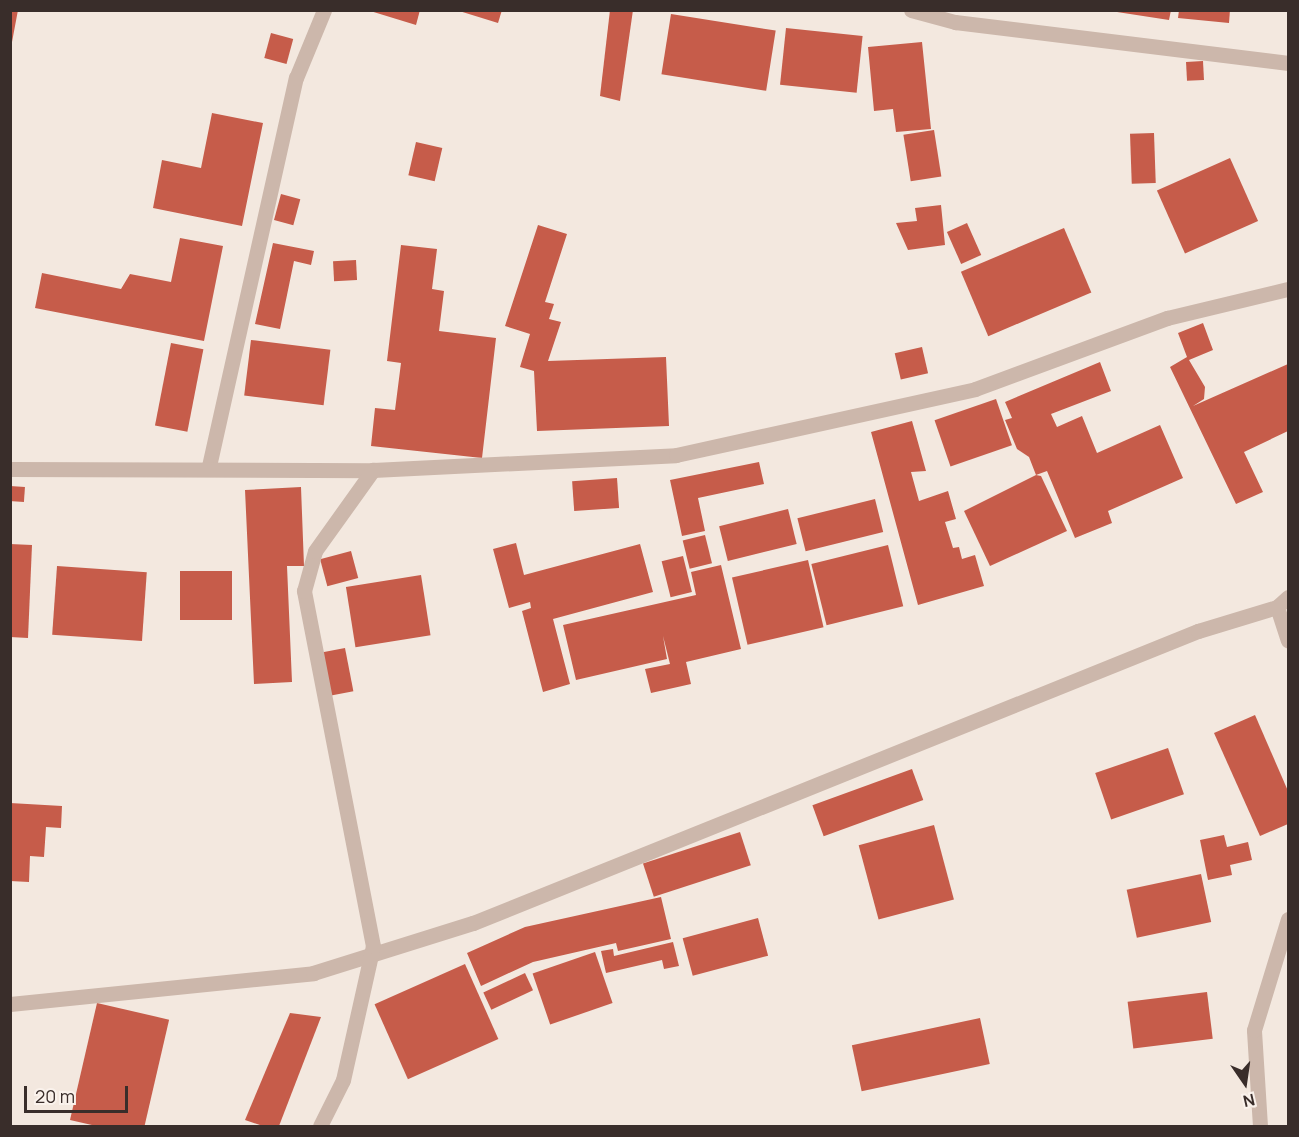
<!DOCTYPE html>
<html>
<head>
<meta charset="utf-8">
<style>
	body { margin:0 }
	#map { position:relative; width:1299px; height:1137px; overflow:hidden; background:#f3e8df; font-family:Manrope,sans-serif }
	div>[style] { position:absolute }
	.building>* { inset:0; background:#c65c4a; transform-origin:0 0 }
	.minor>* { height:15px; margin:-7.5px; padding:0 7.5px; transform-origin:7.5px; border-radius:7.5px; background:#ccb7ab }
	span { translate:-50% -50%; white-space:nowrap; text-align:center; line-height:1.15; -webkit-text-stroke:4.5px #faf2ec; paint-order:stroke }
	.frame { position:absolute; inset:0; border:12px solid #392d2a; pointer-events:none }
	.north { position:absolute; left:1215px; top:1053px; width:60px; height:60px; -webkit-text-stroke:4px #faf2ec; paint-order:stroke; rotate:167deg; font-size:16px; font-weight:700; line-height:24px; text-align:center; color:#392d2a }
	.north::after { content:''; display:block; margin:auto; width:21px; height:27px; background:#392d2a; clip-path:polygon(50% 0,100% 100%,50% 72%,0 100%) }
	.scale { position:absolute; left:24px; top:1086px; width:104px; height:27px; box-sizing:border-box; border:3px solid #392d2a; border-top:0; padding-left:8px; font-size:18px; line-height:21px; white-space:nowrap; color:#392d2a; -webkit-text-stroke:4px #faf2ec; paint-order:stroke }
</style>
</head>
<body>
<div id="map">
	<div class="building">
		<i style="clip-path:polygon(10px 10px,18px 10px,12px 42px,10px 42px)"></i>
		<i style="clip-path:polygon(367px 10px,420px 10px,416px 25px)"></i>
		<i style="clip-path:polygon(456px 10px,502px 10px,498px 23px)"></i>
		<i style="clip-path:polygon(610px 10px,633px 10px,620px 101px,600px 96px)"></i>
		<i style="clip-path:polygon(1104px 10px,1171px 10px,1169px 20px)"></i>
		<i style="clip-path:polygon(1179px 10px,1230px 10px,1229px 23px,1178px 18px)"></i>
		<i style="left:671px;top:14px;width:106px;height:61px;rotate:9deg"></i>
		<i style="left:786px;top:28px;width:77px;height:57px;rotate:6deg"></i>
		<i style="left:271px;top:33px;width:23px;height:26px;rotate:15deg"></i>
		<i style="clip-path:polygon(922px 42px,931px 129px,896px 132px,893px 109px,874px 111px,868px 47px)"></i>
		<i style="left:1203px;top:61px;width:19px;height:17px;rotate:87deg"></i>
		<i style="clip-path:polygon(212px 113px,263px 123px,242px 226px,153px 208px,162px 160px,201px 168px)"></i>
		<i style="left:934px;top:130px;width:47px;height:31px;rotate:81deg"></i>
		<i style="left:1154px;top:133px;width:50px;height:24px;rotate:88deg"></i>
		<i style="left:416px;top:142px;width:27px;height:34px;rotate:13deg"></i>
		<i style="left:1230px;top:158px;width:69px;height:80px;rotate:66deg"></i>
		<i style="left:281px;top:194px;width:20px;height:27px;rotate:15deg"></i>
		<i style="clip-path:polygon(941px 205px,945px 245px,908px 250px,896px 223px,917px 221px,915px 208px)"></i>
		<i style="left:967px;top:223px;width:35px;height:22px;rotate:66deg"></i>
		<i style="clip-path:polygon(538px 225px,567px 234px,545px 302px,554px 304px,549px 319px,561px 322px,548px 361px,666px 357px,669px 426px,537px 431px,534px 371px,520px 367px,530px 334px,505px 326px)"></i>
		<i style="left:1064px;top:228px;width:70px;height:112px;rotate:67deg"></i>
		<i style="clip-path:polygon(180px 238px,223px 246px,204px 341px,35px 308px,42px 273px,121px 289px,130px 274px,171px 282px)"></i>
		<i style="clip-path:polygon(273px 243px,314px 251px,311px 265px,294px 261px,280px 329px,255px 324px)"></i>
		<i style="clip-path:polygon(401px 245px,437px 249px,432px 289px,444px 291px,439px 331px,496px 338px,482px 458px,371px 446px,375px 408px,395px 410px,401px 363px,387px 361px)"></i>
		<i style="left:356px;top:260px;width:20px;height:23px;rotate:87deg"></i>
		<i style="clip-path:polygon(1203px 323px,1213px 350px,1189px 360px,1205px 387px,1204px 399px,1193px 406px,1288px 364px,1288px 431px,1244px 452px,1263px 492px,1236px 504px,1170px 367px,1187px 357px,1178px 333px)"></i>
		<i style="left:251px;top:340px;width:80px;height:56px;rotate:7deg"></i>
		<i style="left:171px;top:343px;width:33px;height:84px;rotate:11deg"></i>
		<i style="left:922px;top:347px;width:27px;height:28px;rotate:77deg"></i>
		<i style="clip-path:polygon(1100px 362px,1111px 391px,1051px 414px,1057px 427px,1082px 416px,1097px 453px,1160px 425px,1183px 478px,1108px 511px,1112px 523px,1075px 538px,1047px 471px,1036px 475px,1029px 457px,1017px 449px,1005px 420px,1012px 418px,1005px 402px)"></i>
		<i style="left:996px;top:399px;width:49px;height:65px;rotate:71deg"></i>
		<i style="clip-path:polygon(912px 421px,926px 471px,911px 472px,919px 501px,948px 491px,956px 519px,945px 522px,953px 548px,959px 547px,962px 559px,975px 555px,984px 586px,918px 605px,871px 432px)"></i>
		<i style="clip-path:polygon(759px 462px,764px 484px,698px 498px,705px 531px,682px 536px,670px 480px)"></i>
		<i style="clip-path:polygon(1036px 475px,1041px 476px,1067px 531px,990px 566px,964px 511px)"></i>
		<i style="left:617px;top:478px;width:30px;height:45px;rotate:86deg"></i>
		<i style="left:10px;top:486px;width:15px;height:15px;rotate:4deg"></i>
		<i style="clip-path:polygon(301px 487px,304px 566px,287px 566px,292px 682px,254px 684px,245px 490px)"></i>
		<i style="left:875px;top:499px;width:34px;height:80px;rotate:76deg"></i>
		<i style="left:788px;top:509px;width:36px;height:71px;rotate:76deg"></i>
		<i style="left:705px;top:535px;width:29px;height:23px;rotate:76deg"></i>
		<i style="clip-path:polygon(516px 543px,524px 575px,640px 544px,653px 592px,553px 619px,570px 684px,543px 692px,522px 611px,531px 608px,530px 602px,509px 608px,493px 549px)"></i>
		<i style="clip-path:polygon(10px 544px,32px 545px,28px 638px,10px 637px)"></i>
		<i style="left:888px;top:545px;width:63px;height:79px;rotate:76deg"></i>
		<i style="left:351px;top:551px;width:28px;height:32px;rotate:75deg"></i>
		<i style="left:683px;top:556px;width:37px;height:22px;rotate:76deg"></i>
		<i style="left:808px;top:560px;width:69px;height:78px;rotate:77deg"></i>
		<i style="clip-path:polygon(721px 565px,741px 649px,686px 662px,691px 684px,651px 693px,645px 669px,670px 664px,663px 636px,667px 659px,576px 680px,563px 625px,696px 595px,691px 572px)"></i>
		<i style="left:57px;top:566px;width:90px;height:69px;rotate:4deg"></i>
		<i style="left:180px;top:571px;width:52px;height:49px"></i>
		<i style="left:421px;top:575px;width:61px;height:76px;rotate:81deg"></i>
		<i style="left:345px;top:648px;width:44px;height:24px;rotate:79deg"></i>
		<i style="clip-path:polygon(1255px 715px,1288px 791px,1288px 824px,1260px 836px,1214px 733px)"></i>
		<i style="left:1168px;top:748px;width:49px;height:77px;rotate:71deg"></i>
		<i style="left:912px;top:769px;width:33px;height:106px;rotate:70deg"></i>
		<i style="clip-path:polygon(10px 803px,62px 806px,61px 828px,46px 827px,44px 857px,30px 856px,29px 882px,10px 881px)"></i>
		<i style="left:934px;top:825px;width:77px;height:78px;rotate:75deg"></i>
		<i style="left:740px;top:832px;width:35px;height:102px;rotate:72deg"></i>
		<i style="clip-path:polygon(1224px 835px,1227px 847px,1248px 842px,1252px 860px,1230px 865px,1232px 875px,1208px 880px,1200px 840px)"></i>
		<i style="left:1201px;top:874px;width:49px;height:76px;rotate:78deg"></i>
		<i style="clip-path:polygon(661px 897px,671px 939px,618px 951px,616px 943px,533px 962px,481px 986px,467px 953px,525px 927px)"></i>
		<i style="left:758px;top:918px;width:39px;height:78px;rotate:75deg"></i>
		<i style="clip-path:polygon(673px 942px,679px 966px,664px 969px,662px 960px,606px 973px,601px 951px,613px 949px,614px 956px)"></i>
		<i style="left:595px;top:952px;width:54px;height:66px;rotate:71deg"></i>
		<i style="left:465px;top:964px;width:82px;height:99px;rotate:66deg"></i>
		<i style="left:525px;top:973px;width:19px;height:46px;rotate:65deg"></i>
		<i style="left:1207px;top:992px;width:47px;height:80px;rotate:83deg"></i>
		<i style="left:97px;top:1003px;width:74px;height:120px;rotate:13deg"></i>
		<i style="clip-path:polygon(290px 1013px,321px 1017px,279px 1126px,263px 1126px,245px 1120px)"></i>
		<i style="left:980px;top:1018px;width:47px;height:131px;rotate:78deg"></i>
	</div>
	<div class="minor">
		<i style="left:911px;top:10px;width:46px;rotate:15.3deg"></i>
		<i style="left:955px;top:22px;width:336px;rotate:7deg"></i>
		<i style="left:209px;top:466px;width:398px;rotate:-77.4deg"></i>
		<i style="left:296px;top:78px;width:74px;rotate:-67.6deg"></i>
		<i style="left:10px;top:469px;width:363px;rotate:0.2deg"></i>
		<i style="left:373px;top:470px;width:303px;rotate:-2.8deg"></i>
		<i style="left:676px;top:455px;width:306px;rotate:-12.4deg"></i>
		<i style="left:975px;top:389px;width:205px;rotate:-20.3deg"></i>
		<i style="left:1167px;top:318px;width:124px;rotate:-13.5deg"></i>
		<i style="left:1288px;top:597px;width:15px;rotate:138deg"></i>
		<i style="left:1277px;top:607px;width:35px;rotate:72deg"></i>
		<i style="left:10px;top:1004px;width:305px;rotate:-5.8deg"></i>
		<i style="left:313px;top:973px;width:168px;rotate:-17.4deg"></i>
		<i style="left:473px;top:923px;width:782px;rotate:-21.94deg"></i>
		<i style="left:1198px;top:631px;width:83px;rotate:-16.9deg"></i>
		<i style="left:320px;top:1126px;width:51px;rotate:-63.4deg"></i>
		<i style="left:343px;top:1080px;width:137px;rotate:-77.4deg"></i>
		<i style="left:373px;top:946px;width:362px;rotate:-101deg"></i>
		<i style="left:304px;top:591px;width:41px;rotate:-74.6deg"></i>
		<i style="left:315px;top:551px;width:100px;rotate:-54.4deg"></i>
		<i style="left:1260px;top:1126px;width:96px;rotate:-93.6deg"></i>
		<i style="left:1254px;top:1030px;width:116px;rotate:-73deg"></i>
	</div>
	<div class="frame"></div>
	<div class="north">N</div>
	<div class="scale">20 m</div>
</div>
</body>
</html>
